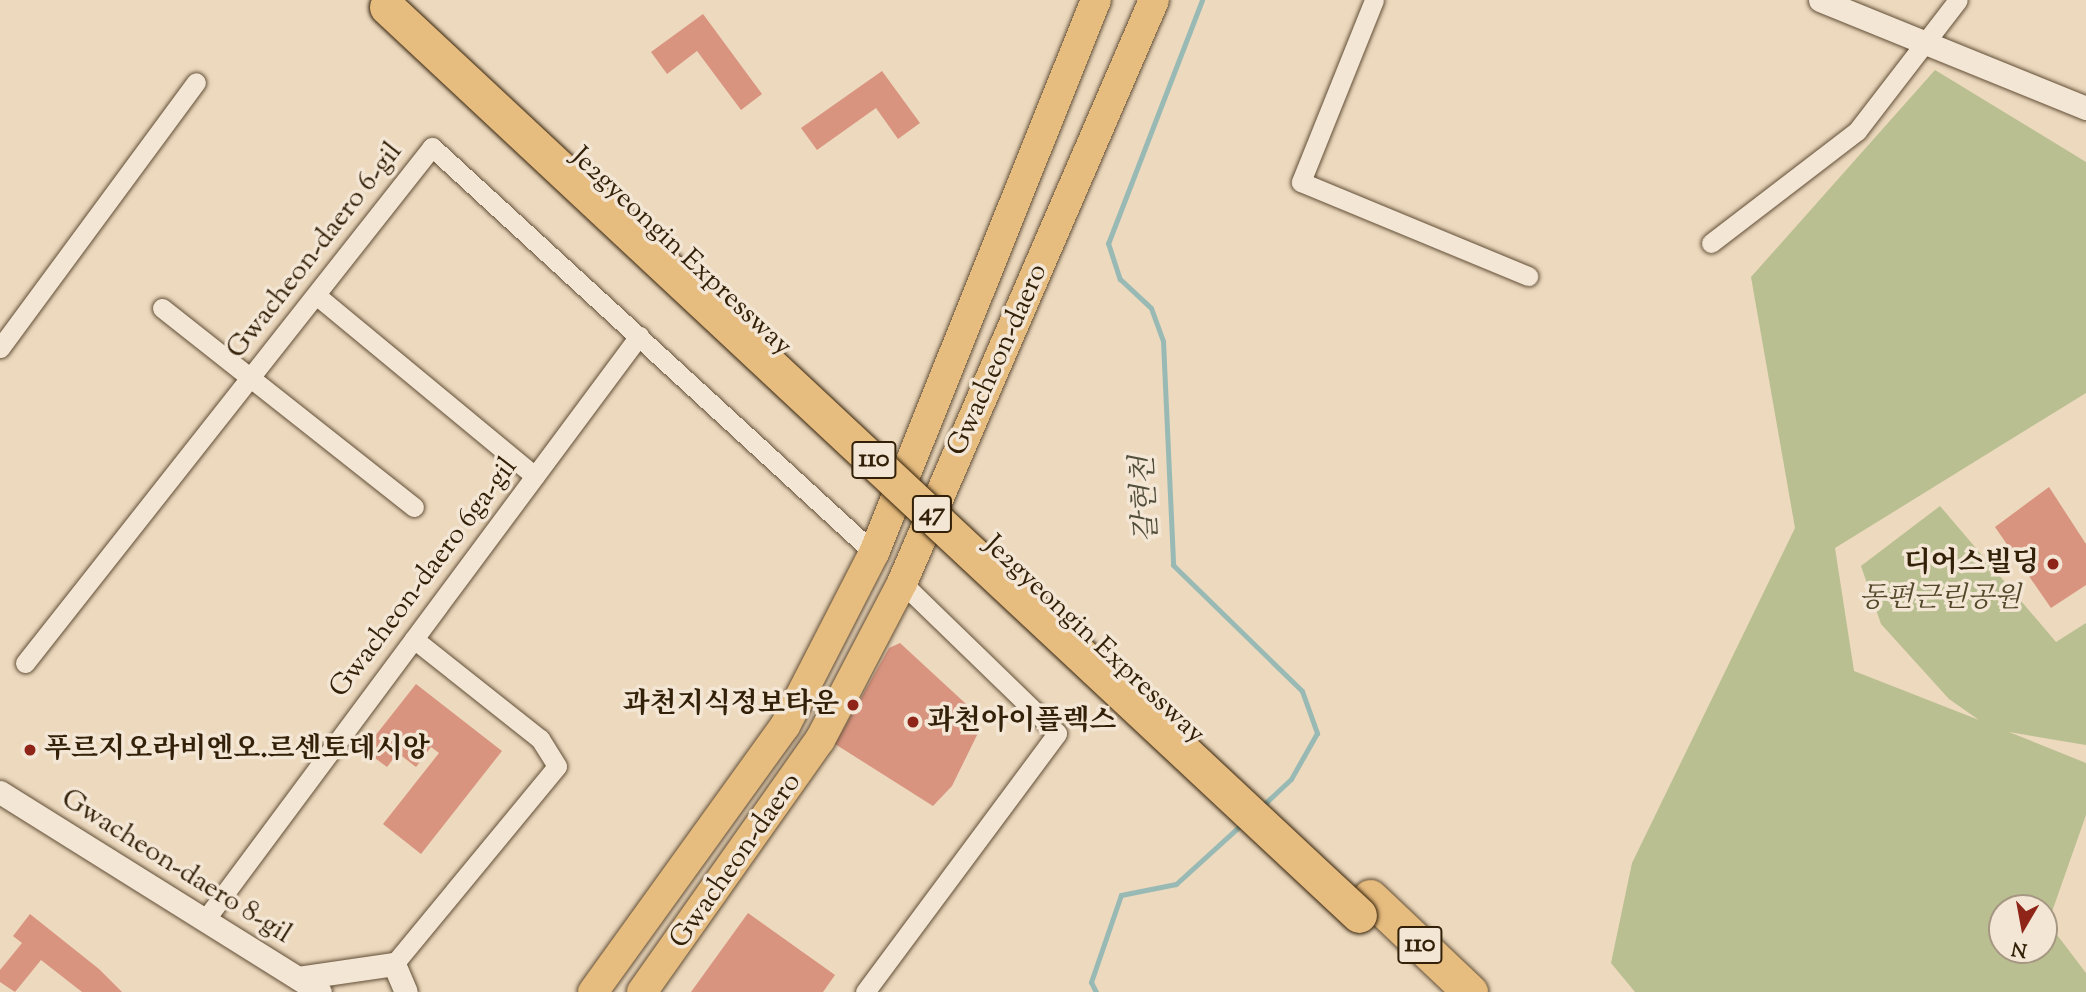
<!DOCTYPE html>
<html>
<head>
<meta charset="utf-8">
<style>
	body { margin:0 }
	#map { position:relative; width:2086px; height:992px; overflow:hidden; background:#ecd9be; font-family:"Sorts Mill Goudy","Noto Serif KR",serif }
	div>[style] { position:absolute }
	.green>* { inset:0; background:#b9bf90 }
	.stream>* { height:5px; margin:-2.5px; padding:0 2.5px; transform-origin:2.5px; border-radius:2.5px; background:#99bab4 }
	.building>* { inset:0; background:#d99480 }
	.roads { filter:drop-shadow(0 0 2px #614e36) drop-shadow(0 0 2px #614e36) }
	.minor>* { height:19px; margin:-9.5px; padding:0 9.5px; transform-origin:9.5px; border-radius:9.5px; background:#f3e6d5 }
	.tertiary>* { height:23px; margin:-11.5px; padding:0 11.5px; transform-origin:11.5px; border-radius:11.5px; background:#f3e6d5 }
	.primary>* { height:30px; margin:-15px; padding:0 15px; transform-origin:15px; border-radius:15px; background:#e6bc7f }
	.motorway>* { height:35px; margin:-17.5px; padding:0 17.5px; transform-origin:17.5px; border-radius:17.5px; background:#e6bc7f }
	.bridges { filter:drop-shadow(0 0 2px #332008) drop-shadow(0 0 2px #332008) }
	.motorway-bridge>* { height:35px; margin:-17.5px; padding:0 17.5px; transform-origin:17.5px; border-radius:17.5px; background:#e6bc7f }
	.dots>* { width:19px; height:19px; translate:-50% -50%; box-sizing:border-box; border:4px solid #f3e6d5; border-radius:50% }
	span { translate:-50% -50%; white-space:nowrap; text-align:center; line-height:1.15; -webkit-text-stroke:7px #f3e6d5; paint-order:stroke }
	.shield-label span { padding:2px 5px; background:#f3e6d5; border:2px solid; border-radius:5px; -webkit-text-stroke-width:0 }
	.shield-label { font-size:26px; color:#332008; font-weight:700 }
	.street-label { font-size:28px; color:#332008 }
	.poi-label { font-size:28px; color:#332008; font-weight:700 }
	.right { translate:-100% -50%; text-align:right }
	.left { translate:0 -50%; text-align:left }
	.park-label { font-size:28px; color:#54482a; font-style:italic }
	.water-label { font-size:30px; color:#524e3c; font-style:italic }
	.north { position:absolute; left:1988px; top:894px; width:70px; height:70px; box-sizing:border-box; background:#f3e6d5; border:2px solid #a69783; border-radius:50%; rotate:190deg; font-size:19px; font-weight:700; line-height:28px; text-align:center; color:#332008 }
	.north::after { content:''; display:block; margin:auto; width:24px; height:32px; background:#8f2418; clip-path:polygon(50% 0,100% 100%,50% 72%,0 100%) }
</style>
</head>
<body>
<div id="map">
	<div class="green">
		<i style="clip-path:polygon(evenodd,1935px 70px,2086px 162px,2086px 393px,1835px 548px,1854px 671px,1979px 720px,1949px 699px,1881px 624px,1861px 566px,1940px 506px,2056px 642px,2086px 623px,2086px 745px,2009px 732px,2086px 763px,2086px 815px,2048px 923px,2086px 973px,2086px 992px,1635px 992px,1611px 963px,1632px 863px,1795px 528px,1751px 277px,1935px 70px,2044px 908px,2044px 950px,2002px 950px,2002px 908px,2044px 908px)"></i>
	</div>
	<div class="stream">
		<i style="left:1202px;top:0;width:261px;rotate:111.1deg"></i>
		<i style="left:1108px;top:243px;width:38px;rotate:72deg"></i>
		<i style="left:1120px;top:279px;width:42px;rotate:43.1deg"></i>
		<i style="left:1151px;top:308px;width:35px;rotate:70deg"></i>
		<i style="left:1163px;top:341px;width:224px;rotate:87.4deg"></i>
		<i style="left:1173px;top:565px;width:180px;rotate:44.3deg"></i>
		<i style="left:1302px;top:691px;width:45px;rotate:70.3deg"></i>
		<i style="left:1317px;top:733px;width:53px;rotate:119.5deg"></i>
		<i style="left:1291px;top:779px;width:42px;rotate:136.9deg"></i>
		<i style="left:1096px;top:992px;width:11px;rotate:-117deg"></i>
		<i style="left:1091px;top:982px;width:92px;rotate:-71deg"></i>
		<i style="left:1121px;top:895px;width:56px;rotate:-11.3deg"></i>
		<i style="left:1176px;top:884px;width:89px;rotate:-42.3deg"></i>
	</div>
	<div class="building">
		<i style="clip-path:polygon(703px 14px,762px 94px,741px 110px,697px 51px,667px 74px,651px 52px)"></i>
		<i style="clip-path:polygon(882px 71px,920px 123px,898px 139px,876px 108px,817px 150px,801px 128px)"></i>
		<i style="clip-path:polygon(2049px 487px,2086px 544px,2086px 585px,2051px 608px,1995px 527px)"></i>
		<i style="clip-path:polygon(900px 643px,978px 715px,980px 729px,952px 786px,933px 806px,835px 744px,889px 648px)"></i>
		<i style="clip-path:polygon(416px 684px,502px 751px,421px 854px,383px 824px,439px 753px,431px 747px,416px 767px,398px 753px,387px 767px,364px 750px)"></i>
		<i style="clip-path:polygon(748px 913px,835px 975px,823px 992px,691px 992px)"></i>
		<i style="clip-path:polygon(30px 914px,99px 969px,122px 992px,82px 992px,41px 960px,15px 992px,0 982px,0 970px,22px 943px,13px 936px)"></i>
	</div>
	<div class="roads">
		<div class="minor">
			<i style="left:1374px;top:0;width:196px;rotate:111.9deg"></i>
			<i style="left:1301px;top:182px;width:246px;rotate:22.5deg"></i>
			<i style="left:1711px;top:243px;width:184px;rotate:-37.5deg"></i>
			<i style="left:1857px;top:131px;width:165px;rotate:-52.4deg"></i>
			<i style="left:316px;top:295px;width:284px;rotate:39.6deg"></i>
			<i style="left:162px;top:308px;width:321px;rotate:38.3deg"></i>
			<i style="left:0;top:348px;width:330px;rotate:-53.6deg"></i>
			<i style="left:25px;top:663px;width:657px;rotate:-51.74deg"></i>
			<i style="left:432px;top:147px;width:600px;rotate:42.57deg"></i>
			<i style="left:205px;top:920px;width:728px;rotate:-53.38deg"></i>
			<i style="left:394px;top:964px;width:256px;rotate:-50.5deg"></i>
			<i style="left:557px;top:766px;width:32px;rotate:-122deg"></i>
			<i style="left:540px;top:739px;width:161px;rotate:-141.6deg"></i>
			<i style="left:865px;top:992px;width:322px;rotate:-53.4deg"></i>
			<i style="left:1057px;top:733px;width:216px;rotate:-135.9deg"></i>
		</div>
		<div class="tertiary">
			<i style="left:1820px;top:0;width:287px;rotate:22.1deg"></i>
			<i style="left:0;top:792px;width:377px;rotate:32deg"></i>
			<i style="left:298px;top:978px;width:97px;rotate:-8.3deg"></i>
			<i style="left:394px;top:964px;width:30px;rotate:67deg"></i>
		</div>
		<div class="primary">
			<i style="left:593px;top:992px;width:328px;rotate:-54.2deg"></i>
			<i style="left:785px;top:726px;width:195px;rotate:-62.8deg"></i>
			<i style="left:874px;top:553px;width:596px;rotate:-68.13deg"></i>
			<i style="left:642px;top:992px;width:309px;rotate:-54.8deg"></i>
			<i style="left:820px;top:740px;width:177px;rotate:-62.4deg"></i>
			<i style="left:902px;top:583px;width:635px;rotate:-66.62deg"></i>
		</div>
		<div class="motorway">
			<i style="left:1370px;top:897px;width:138px;rotate:43.5deg"></i>
		</div>
	</div>
	<div class="bridges">
		<div class="motorway-bridge">
			<i style="left:387px;top:7px;width:1330px;rotate:43.05deg"></i>
		</div>
	</div>
	<div class="dots">
		<i style="left:2053px;top:564px;background:#8f2418"></i>
		<i style="left:853px;top:705px;background:#8f2418"></i>
		<i style="left:913px;top:722px;background:#8f2418"></i>
		<i style="left:30px;top:750px;background:#8f2418"></i>
	</div>
	<div class="shield-label">
		<span style="left:874px;top:460px">110</span>
		<span style="left:932px;top:514px">47</span>
		<span style="left:1420px;top:945px">110</span>
	</div>
	<div class="street-label">
		<span style="left:315px;top:251px;rotate:-52deg">Gwacheon-daero 6-gil</span>
		<span style="left:681px;top:252px;rotate:43deg">Je2gyeongin Expressway</span>
		<span style="left:998px;top:360px;rotate:-66deg">Gwacheon-daero</span>
		<span style="left:424px;top:578px;rotate:-53deg">Gwacheon-daero 6ga-gil</span>
		<span style="left:1094px;top:640px;rotate:43deg">Je2gyeongin Expressway</span>
		<span style="left:736px;top:861px;rotate:-55deg">Gwacheon-daero</span>
		<span style="left:176px;top:867px;rotate:32deg">Gwacheon-daero 8-gil</span>
	</div>
	<div class="poi-label">
		<span class="right" style="left:2039px;top:564px">디어스빌딩</span>
		<span class="right" style="left:839px;top:705px">과천지식정보타운</span>
		<span class="left" style="left:927px;top:722px">과천아이플렉스</span>
		<span class="left" style="left:44px;top:750px">푸르지오라비엔오.르센토데시앙</span>
	</div>
	<div class="park-label">
		<span style="left:1940px;top:599px">동편근린공원</span>
	</div>
	<div class="water-label">
		<span style="left:1147px;top:499px;rotate:-93deg">갈현천</span>
	</div>
	<div class="north">N</div>
</div>
</body>
</html>
